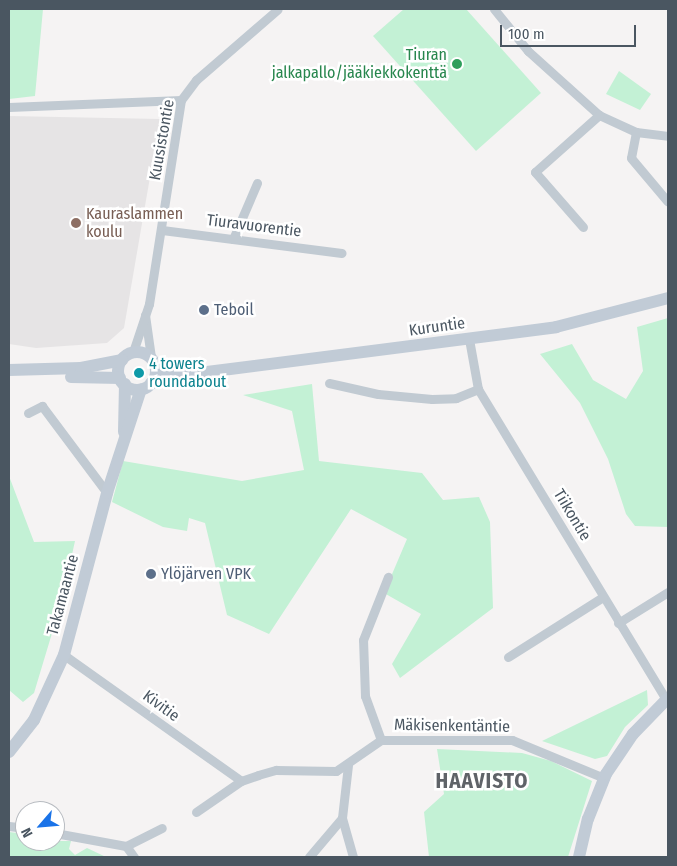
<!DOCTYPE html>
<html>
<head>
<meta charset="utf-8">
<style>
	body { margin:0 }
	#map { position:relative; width:677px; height:866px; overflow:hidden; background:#f5f3f3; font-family:"Fira Sans Condensed",sans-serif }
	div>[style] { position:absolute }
	.education>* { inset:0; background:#e6e4e5 }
	.green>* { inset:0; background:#c3f1d5 }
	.street>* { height:9px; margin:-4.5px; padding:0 4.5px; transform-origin:4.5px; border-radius:4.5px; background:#c1cad2 }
	.secondary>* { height:12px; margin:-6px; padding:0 6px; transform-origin:6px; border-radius:6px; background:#c1cbd6 }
	.secondary>.ring { margin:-6px; padding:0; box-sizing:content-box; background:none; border:12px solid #c1cbd6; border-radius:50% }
	.dots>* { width:14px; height:14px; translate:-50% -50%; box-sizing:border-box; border:2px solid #fff; border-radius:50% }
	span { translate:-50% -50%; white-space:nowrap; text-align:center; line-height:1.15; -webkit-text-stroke:5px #fff; paint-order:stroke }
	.leisure-label { font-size:16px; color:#27864d }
	.right { translate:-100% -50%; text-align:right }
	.street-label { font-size:16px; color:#4a5661 }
	.education-label { font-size:16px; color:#785e54 }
	.left { translate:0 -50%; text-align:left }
	.service-label { font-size:16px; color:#4e5e75 }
	.culture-label { font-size:16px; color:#0d838f }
	.district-label { font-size:21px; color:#5f6368; font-weight:700; letter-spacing:1px }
	.frame { position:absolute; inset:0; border:10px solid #4a5661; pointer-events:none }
	.north { position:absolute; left:15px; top:801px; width:50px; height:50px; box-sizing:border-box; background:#fff; border:1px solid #b7bbc0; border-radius:50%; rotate:243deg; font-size:14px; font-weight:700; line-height:20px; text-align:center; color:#4a5661 }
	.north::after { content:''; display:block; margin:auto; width:18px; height:22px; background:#1a73e8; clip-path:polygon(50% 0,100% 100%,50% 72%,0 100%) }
	.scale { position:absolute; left:500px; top:25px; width:136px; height:22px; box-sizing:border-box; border:2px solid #4a5661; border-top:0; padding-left:6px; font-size:15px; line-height:18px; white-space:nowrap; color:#4a5661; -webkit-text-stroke:4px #fff; paint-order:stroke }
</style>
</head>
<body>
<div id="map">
	<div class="education">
		<i style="clip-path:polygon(9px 116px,160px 119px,124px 328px,107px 343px,36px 348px,9px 344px)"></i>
	</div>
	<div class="green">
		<i style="clip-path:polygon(9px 9px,43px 9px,35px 96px,9px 99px)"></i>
		<i style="clip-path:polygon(404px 9px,466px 9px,541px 93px,476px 151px,373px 36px)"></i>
		<i style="clip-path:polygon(619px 71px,651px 94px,640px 110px,606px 94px)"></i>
		<i style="clip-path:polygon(668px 318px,668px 527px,635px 526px,626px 514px,608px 459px,580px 403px,540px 354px,572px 344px,593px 380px,626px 399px,643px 371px,637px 327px)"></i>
		<i style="clip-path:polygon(312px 384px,319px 461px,422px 473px,443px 500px,479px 497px,490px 522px,493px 608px,400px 678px,392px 664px,421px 614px,384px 593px,407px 539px,351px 509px,269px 634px,227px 615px,205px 523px,189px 518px,187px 531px,163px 527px,112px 502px,123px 461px,242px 481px,304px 470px,292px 411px,243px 395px)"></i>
		<i style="clip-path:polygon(9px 476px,34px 542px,75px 541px,62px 600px,34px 693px,23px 702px,9px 690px)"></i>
		<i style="clip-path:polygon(647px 690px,648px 705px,625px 727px,607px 756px,595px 759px,542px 741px)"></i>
		<i style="clip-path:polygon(437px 749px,522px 753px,551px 761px,592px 781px,568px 857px,429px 857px,424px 812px,444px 794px)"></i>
		<i style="clip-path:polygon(9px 832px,25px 834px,25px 841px,71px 841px,69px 849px,75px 855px,87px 848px,106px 857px,9px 857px)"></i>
	</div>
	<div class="street">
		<i style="left:494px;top:9px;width:54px;rotate:51deg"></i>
		<i style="left:528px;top:51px;width:96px;rotate:42deg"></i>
		<i style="left:599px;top:115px;width:41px;rotate:24.7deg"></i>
		<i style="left:636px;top:132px;width:32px;rotate:7deg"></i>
		<i style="left:9px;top:107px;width:172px;rotate:-2.3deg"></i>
		<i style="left:636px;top:132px;width:26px;rotate:101deg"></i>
		<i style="left:631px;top:158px;width:57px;rotate:49.9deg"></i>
		<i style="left:583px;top:227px;width:73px;rotate:-131.1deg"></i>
		<i style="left:535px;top:172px;width:86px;rotate:-41.7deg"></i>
		<i style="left:162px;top:230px;width:181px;rotate:7.3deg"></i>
		<i style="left:233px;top:239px;width:61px;rotate:-66.8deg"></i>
		<i style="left:145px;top:315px;width:42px;rotate:81.9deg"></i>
		<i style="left:469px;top:339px;width:51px;rotate:79.8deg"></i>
		<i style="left:478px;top:389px;width:363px;rotate:58.8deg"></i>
		<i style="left:133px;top:352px;width:51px;rotate:-71.6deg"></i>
		<i style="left:149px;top:304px;width:206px;rotate:-81.1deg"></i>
		<i style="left:181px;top:100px;width:25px;rotate:-53deg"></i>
		<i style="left:196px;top:80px;width:108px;rotate:-40.9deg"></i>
		<i style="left:329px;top:383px;width:50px;rotate:12.7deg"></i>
		<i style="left:378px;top:394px;width:54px;rotate:5.3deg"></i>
		<i style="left:432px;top:399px;width:24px;rotate:-2deg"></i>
		<i style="left:456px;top:398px;width:24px;rotate:-22deg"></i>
		<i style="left:28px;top:413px;width:16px;rotate:-27deg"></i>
		<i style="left:42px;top:406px;width:109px;rotate:53.2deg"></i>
		<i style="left:618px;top:623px;width:59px;rotate:-31.8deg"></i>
		<i style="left:64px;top:655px;width:217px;rotate:35.4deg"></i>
		<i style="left:508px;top:657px;width:112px;rotate:-32.3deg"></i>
		<i style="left:381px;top:740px;width:47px;rotate:-110deg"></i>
		<i style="left:365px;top:696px;width:56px;rotate:-92deg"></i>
		<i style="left:363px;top:640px;width:68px;rotate:-68.4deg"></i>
		<i style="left:348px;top:765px;width:53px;rotate:96.5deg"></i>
		<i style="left:342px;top:818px;width:41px;rotate:74.2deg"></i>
		<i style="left:196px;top:812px;width:55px;rotate:-34.6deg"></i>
		<i style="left:241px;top:781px;width:18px;rotate:-19deg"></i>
		<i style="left:258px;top:775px;width:19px;rotate:-16deg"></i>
		<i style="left:276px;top:770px;width:60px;rotate:1deg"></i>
		<i style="left:336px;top:771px;width:55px;rotate:-34.6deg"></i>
		<i style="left:381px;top:740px;width:131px"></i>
		<i style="left:512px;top:740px;width:100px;rotate:22.4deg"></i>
		<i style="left:9px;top:826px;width:16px;rotate:7deg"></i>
		<i style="left:55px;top:833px;width:72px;rotate:10.4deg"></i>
		<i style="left:126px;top:846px;width:14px;rotate:54deg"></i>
		<i style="left:126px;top:846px;width:40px;rotate:-26.6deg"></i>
		<i style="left:309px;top:857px;width:51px;rotate:-49.8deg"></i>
	</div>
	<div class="secondary">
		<i class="ring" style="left:118px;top:352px;width:26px;height:26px"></i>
		<i style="left:155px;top:364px;width:8px;rotate:40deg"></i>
		<i style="left:161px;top:369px;width:32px"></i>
		<i style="left:9px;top:370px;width:72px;rotate:-1.6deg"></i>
		<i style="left:81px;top:368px;width:42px;rotate:-11deg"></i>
		<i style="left:71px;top:377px;width:49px;rotate:1.2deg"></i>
		<i style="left:151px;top:383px;width:57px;rotate:-11.1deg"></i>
		<i style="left:207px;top:372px;width:352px;rotate:-7.3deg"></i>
		<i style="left:556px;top:327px;width:116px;rotate:-14.5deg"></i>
		<i style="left:124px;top:432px;width:48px;rotate:-88.8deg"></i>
		<i style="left:9px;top:752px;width:41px;rotate:-52deg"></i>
		<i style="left:34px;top:720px;width:72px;rotate:-65.2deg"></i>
		<i style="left:64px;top:655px;width:168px;rotate:-75.1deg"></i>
		<i style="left:107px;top:493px;width:109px;rotate:-71.9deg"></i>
		<i style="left:579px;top:857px;width:39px;rotate:-77deg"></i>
		<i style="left:588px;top:819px;width:48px;rotate:-68.2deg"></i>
		<i style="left:606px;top:774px;width:48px;rotate:-56deg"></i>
		<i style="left:633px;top:734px;width:50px;rotate:-45.8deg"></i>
	</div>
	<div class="dots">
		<i style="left:457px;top:64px;background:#2e9e5b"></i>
		<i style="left:76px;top:223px;background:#8d6e63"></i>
		<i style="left:204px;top:310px;background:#5c6f8a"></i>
		<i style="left:139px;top:373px;background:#0f9aa8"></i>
		<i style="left:151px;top:574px;background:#5c6f8a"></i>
	</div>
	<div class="leisure-label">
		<span class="right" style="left:447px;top:64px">Tiuran<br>jalkapallo/jääkiekkokenttä</span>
	</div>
	<div class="street-label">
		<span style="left:162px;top:140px;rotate:-80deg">Kuusistontie</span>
		<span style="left:254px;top:226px;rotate:7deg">Tiuravuorentie</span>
		<span style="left:437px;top:327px;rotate:-8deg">Kuruntie</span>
		<span style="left:572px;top:515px;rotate:59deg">Tiikontie</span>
		<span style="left:63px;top:595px;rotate:-75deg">Takamaantie</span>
		<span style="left:161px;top:706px;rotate:36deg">Kivitie</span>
		<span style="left:452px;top:726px;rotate:1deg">Mäkisenkentäntie</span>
	</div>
	<div class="education-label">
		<span class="left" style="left:86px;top:223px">Kauraslammen<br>koulu</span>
	</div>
	<div class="service-label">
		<span class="left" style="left:214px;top:310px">Teboil</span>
		<span class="left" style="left:161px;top:574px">Ylöjärven VPK</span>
	</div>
	<div class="culture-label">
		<span class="left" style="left:149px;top:373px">4 towers<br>roundabout</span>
	</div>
	<div class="district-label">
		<span style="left:482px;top:781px">HAAVISTO</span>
	</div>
	<div class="frame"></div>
	<div class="north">N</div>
	<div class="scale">100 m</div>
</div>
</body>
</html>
